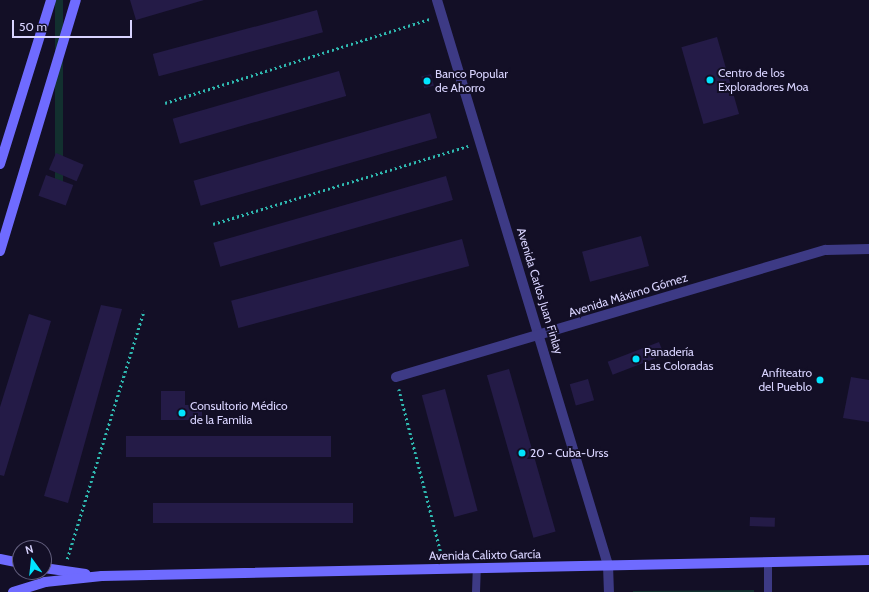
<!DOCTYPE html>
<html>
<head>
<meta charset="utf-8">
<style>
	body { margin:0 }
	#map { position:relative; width:869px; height:592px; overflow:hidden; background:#130f26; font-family:Cabin,sans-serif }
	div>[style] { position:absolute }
	.green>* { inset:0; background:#12302f; transform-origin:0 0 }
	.building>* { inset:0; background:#241b47; transform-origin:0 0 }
	.path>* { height:2.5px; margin-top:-1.25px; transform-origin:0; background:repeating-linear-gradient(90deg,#2fb8b0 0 2px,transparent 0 5px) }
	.service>* { height:8px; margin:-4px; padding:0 4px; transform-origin:4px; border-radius:4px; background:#3d3a85 }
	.minor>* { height:10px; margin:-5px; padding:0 5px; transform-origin:5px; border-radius:5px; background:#3d3a85 }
	.secondary>* { height:10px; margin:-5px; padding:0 5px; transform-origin:5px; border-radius:5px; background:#6f6bff }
	.dots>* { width:11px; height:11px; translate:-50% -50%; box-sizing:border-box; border:2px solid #130f26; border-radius:50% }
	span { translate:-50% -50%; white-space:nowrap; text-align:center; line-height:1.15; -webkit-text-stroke:4px #130f26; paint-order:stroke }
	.poi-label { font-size:12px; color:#d9d4ff }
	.left { translate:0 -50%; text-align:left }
	.right { translate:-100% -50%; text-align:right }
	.street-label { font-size:12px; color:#d9d4ff }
	.north { position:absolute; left:12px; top:540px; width:40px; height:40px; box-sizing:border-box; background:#130f26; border:1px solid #625e7d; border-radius:50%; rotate:345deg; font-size:11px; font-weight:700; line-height:16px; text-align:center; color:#d9d4ff }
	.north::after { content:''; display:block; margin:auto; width:14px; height:18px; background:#00e5ff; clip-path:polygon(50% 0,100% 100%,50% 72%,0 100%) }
	.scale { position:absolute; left:12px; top:20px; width:120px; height:18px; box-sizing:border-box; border:2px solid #d9d4ff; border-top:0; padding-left:5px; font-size:12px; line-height:14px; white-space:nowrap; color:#d9d4ff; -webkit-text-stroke:3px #130f26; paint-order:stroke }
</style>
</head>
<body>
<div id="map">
	<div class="green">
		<i style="left:55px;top:0;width:8px;height:189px"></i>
		<i style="clip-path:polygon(754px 590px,754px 592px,633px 592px,633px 591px)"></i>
	</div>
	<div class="building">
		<i style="clip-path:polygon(130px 0,204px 0,136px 20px)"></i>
		<i style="left:317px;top:10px;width:23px;height:170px;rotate:75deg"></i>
		<i style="left:717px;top:37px;width:80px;height:37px;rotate:74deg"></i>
		<i style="left:339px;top:71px;width:26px;height:173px;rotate:74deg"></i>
		<i style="left:431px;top:74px;width:12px;height:10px;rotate:76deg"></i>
		<i style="left:430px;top:113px;width:26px;height:246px;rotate:74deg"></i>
		<i style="left:56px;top:153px;width:30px;height:18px;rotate:23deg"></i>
		<i style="left:46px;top:175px;width:29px;height:22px;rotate:20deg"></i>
		<i style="left:446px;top:176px;width:25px;height:242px;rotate:74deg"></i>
		<i style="left:641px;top:236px;width:31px;height:61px;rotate:75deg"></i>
		<i style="left:462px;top:239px;width:28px;height:239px;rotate:75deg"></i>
		<i style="clip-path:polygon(101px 305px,122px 309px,68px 503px,44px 496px)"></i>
		<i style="clip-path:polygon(29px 314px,51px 321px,4px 476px,0 475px,0 407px)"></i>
		<i style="left:659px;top:342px;width:14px;height:55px;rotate:69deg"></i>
		<i style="left:509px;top:369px;width:169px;height:23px;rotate:74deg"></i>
		<i style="clip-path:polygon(851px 377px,869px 380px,869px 422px,843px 418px)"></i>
		<i style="left:588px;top:379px;width:22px;height:19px;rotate:74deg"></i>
		<i style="left:445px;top:389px;width:126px;height:24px;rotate:75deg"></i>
		<i style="clip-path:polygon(161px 391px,185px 391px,185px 405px,202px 405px,202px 420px,161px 420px)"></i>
		<i style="left:331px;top:436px;width:21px;height:205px;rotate:90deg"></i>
		<i style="left:153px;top:503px;width:200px;height:20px"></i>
		<i style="left:750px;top:517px;width:25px;height:9px;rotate:2deg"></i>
	</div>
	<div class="path">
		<i style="left:165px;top:103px;width:278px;rotate:-17.6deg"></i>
		<i style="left:213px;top:224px;width:267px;rotate:-17deg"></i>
		<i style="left:399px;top:389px;width:173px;rotate:75.6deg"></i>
		<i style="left:67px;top:559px;width:260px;rotate:-72.8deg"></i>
	</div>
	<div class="service">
		<i style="left:476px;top:592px;width:24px;rotate:-88deg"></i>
		<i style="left:768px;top:592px;width:30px;rotate:-90deg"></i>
	</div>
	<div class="minor">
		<i style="left:437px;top:0;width:590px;rotate:73.16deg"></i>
		<i style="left:608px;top:565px;width:27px;rotate:88deg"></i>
		<i style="left:396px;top:377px;width:448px;rotate:-16.5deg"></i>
		<i style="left:826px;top:250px;width:43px;rotate:-1.3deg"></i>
	</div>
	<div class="secondary">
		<i style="left:0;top:164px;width:172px;rotate:-72.7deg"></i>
		<i style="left:0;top:251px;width:262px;rotate:-73.2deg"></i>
		<i style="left:0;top:559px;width:20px;rotate:11deg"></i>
		<i style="left:44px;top:568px;width:42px;rotate:8.1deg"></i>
		<i style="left:13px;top:592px;width:34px;rotate:-17deg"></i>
		<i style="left:45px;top:582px;width:57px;rotate:-6deg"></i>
		<i style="left:102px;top:576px;width:767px;rotate:-1.2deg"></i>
	</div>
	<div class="dots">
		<i style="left:710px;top:80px;background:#00e5ff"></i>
		<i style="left:427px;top:81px;background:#00e5ff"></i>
		<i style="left:636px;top:359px;background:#00e5ff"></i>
		<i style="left:820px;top:380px;background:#00e5ff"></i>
		<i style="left:182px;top:413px;background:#00e5ff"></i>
		<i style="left:522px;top:453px;background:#00e5ff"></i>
	</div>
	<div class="poi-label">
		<span class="left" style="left:718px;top:80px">Centro de los<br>Exploradores Moa</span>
		<span class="left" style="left:435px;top:81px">Banco Popular<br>de Ahorro</span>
		<span class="left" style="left:644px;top:359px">Panadería<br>Las Coloradas</span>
		<span class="right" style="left:812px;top:380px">Anfiteatro<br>del Pueblo</span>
		<span class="left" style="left:190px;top:413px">Consultorio Médico<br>de la Familia</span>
		<span class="left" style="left:530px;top:453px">20 - Cuba-Urss</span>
	</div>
	<div class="street-label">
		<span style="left:540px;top:291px;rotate:73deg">Avenida Carlos Juan Finlay</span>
		<span style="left:628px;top:295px;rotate:-17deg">Avenida Máximo Gómez</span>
		<span style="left:485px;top:555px;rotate:-1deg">Avenida Calixto García</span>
	</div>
	<div class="north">N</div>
	<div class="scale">50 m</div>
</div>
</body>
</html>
